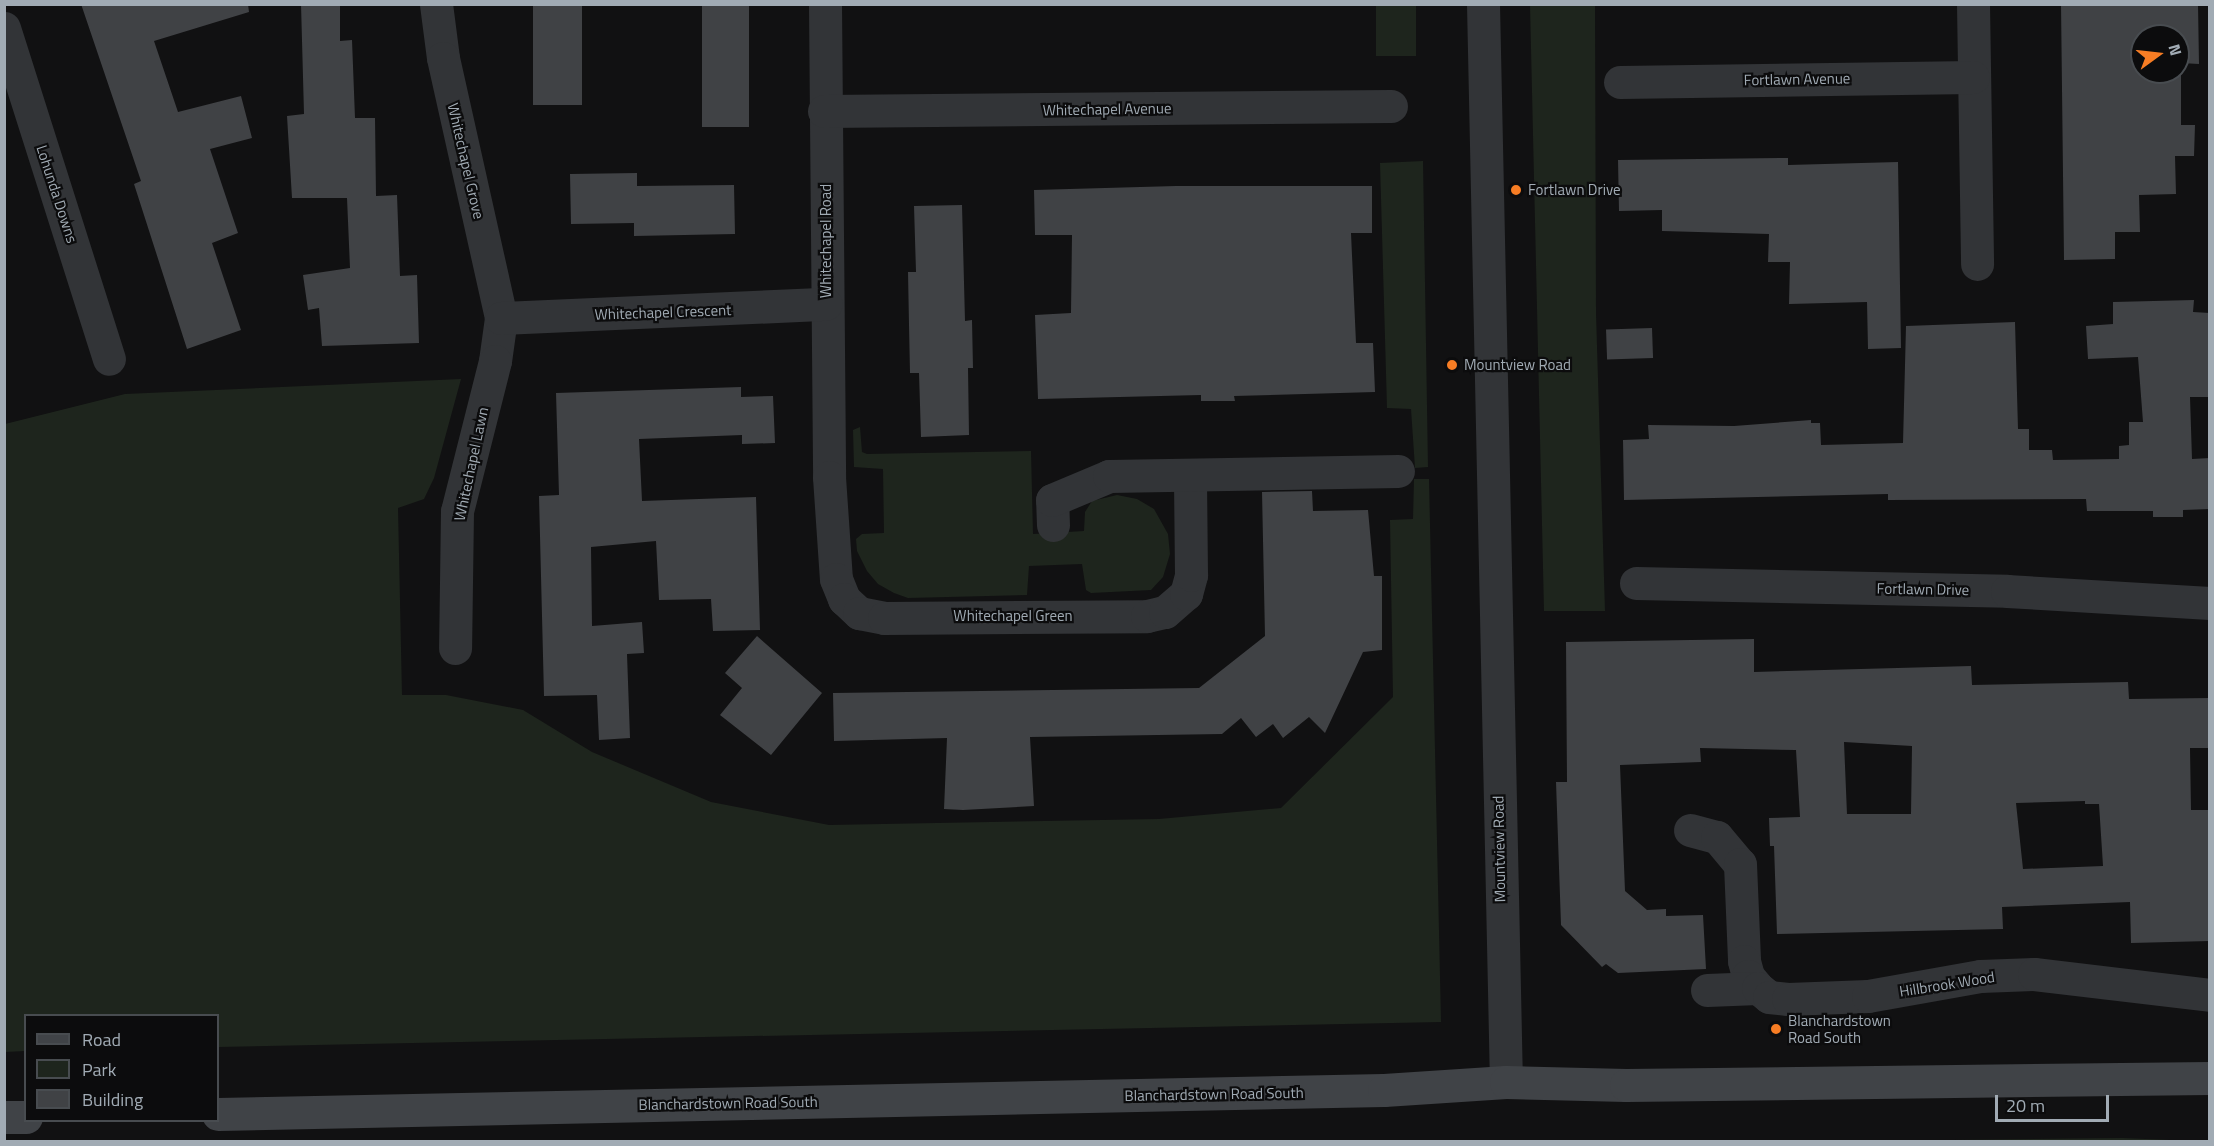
<!DOCTYPE html>
<html>
<head>
<meta charset="utf-8">
<style>
	body { margin:0 }
	#map { position:relative; width:2214px; height:1146px; overflow:hidden; background:#111112; font-family:"Titillium Web",sans-serif }
	div>[style] { position:absolute }
	.green>* { inset:0; background:#1e251d; transform-origin:0 0 }
	.building>* { inset:0; background:#404245; transform-origin:0 0 }
	.minor>* { height:33px; margin:-16.5px; padding:0 16.5px; transform-origin:16.5px; border-radius:16.5px; background:#323437 }
	.tertiary>* { height:33px; margin:-16.5px; padding:0 16.5px; transform-origin:16.5px; border-radius:16.5px; background:#323437 }
	.secondary>* { height:33px; margin:-16.5px; padding:0 16.5px; transform-origin:16.5px; border-radius:16.5px; background:#404347 }
	.dots>* { width:16px; height:16px; translate:-50% -50%; box-sizing:border-box; border:3px solid #0c0c0d; border-radius:50% }
	span { translate:-50% -50%; white-space:nowrap; text-align:center; line-height:1.15; -webkit-text-stroke:4.5px #0c0c0d; paint-order:stroke }
	.street-label { font-size:15px; color:#a1abb4 }
	.poi-label { font-size:15px; color:#a1abb4 }
	.left { translate:0 -50%; text-align:left }
	.frame { position:absolute; inset:0; border:6px solid #a1abb4; pointer-events:none }
	.legend { position:absolute; left:24px; top:1014px; width:195px; height:108px; box-sizing:border-box; background:#0c0c0d; border:2px solid #484c50; margin:0; padding:8px 10px; list-style:none; font-size:18px; color:#a1abb4 }
	.legend li { display:flex; align-items:center; gap:12px; height:30px }
	.legend b { width:30px; border:2px solid #484c50 }
	.north { position:absolute; left:2130px; top:24px; width:60px; height:60px; box-sizing:border-box; background:#0c0c0d; border:2px solid #484c50; border-radius:50%; rotate:75deg; font-size:16px; font-weight:700; line-height:24px; text-align:center; color:#a1abb4 }
	.north::after { content:''; display:block; margin:auto; width:21px; height:27px; background:#f77d24; clip-path:polygon(50% 0,100% 100%,50% 72%,0 100%) }
	.scale { position:absolute; left:1995px; top:1095px; width:114px; height:27px; box-sizing:border-box; border:3px solid #a1abb4; border-top:0; padding-left:8px; font-size:18px; line-height:21px; white-space:nowrap; color:#a1abb4; -webkit-text-stroke:4px #0c0c0d; paint-order:stroke }
</style>
</head>
<body>
<div id="map">
	<div class="green">
		<i style="left:1376px;top:5px;width:40px;height:51px"></i>
		<i style="clip-path:polygon(1530px 5px,1595px 5px,1596px 313px,1605px 611px,1544px 611px)"></i>
		<i style="clip-path:polygon(1423px 161px,1428px 467px,1415px 468px,1411px 409px,1387px 408px,1380px 163px)"></i>
		<i style="clip-path:polygon(461px 379px,434px 478px,424px 499px,398px 508px,402px 695px,446px 695px,523px 710px,592px 752px,711px 802px,829px 825px,1159px 819px,1281px 808px,1393px 697px,1390px 520px,1413px 519px,1414px 479px,1429px 479px,1441px 1022px,218px 1047px,218px 1016px,26px 1016px,25px 1051px,5px 1052px,5px 424px,125px 394px)"></i>
		<i style="clip-path:polygon(860px 427px,862px 452px,867px 454px,1031px 451px,1033px 534px,1084px 531px,1085px 512px,1092px 501px,1117px 495px,1137px 499px,1154px 509px,1168px 534px,1170px 554px,1163px 577px,1151px 590px,1091px 593px,1086px 590px,1082px 564px,1029px 566px,1027px 595px,908px 598px,894px 593px,878px 584px,867px 571px,857px 551px,856px 539px,862px 534px,884px 533px,883px 469px,854px 467px,853px 430px)"></i>
		<i style="clip-path:polygon(2122px 1138px,2194px 1141px,1874px 1141px)"></i>
	</div>
	<div class="building">
		<i style="clip-path:polygon(81px 4px,248px 4px,249px 12px,154px 41px,178px 112px,241px 96px,252px 138px,210px 149px,238px 233px,212px 243px,241px 330px,187px 349px,134px 184px,141px 181px)"></i>
		<i style="clip-path:polygon(301px 4px,340px 4px,340px 41px,352px 40px,355px 118px,375px 118px,376px 196px,397px 195px,400px 276px,417px 275px,419px 343px,322px 346px,319px 308px,308px 310px,303px 275px,350px 268px,347px 198px,292px 198px,287px 116px,304px 114px)"></i>
		<i style="left:533px;top:4px;width:49px;height:101px"></i>
		<i style="left:702px;top:4px;width:47px;height:123px"></i>
		<i style="clip-path:polygon(evenodd,2061px 4px,2198px 4px,2199px 64px,2181px 63px,2181px 125px,2195px 125px,2194px 156px,2175px 156px,2176px 194px,2139px 195px,2140px 232px,2115px 232px,2115px 259px,2064px 260px,2061px 4px,2142px 36px,2178px 36px,2178px 72px,2142px 72px,2142px 36px)"></i>
		<i style="clip-path:polygon(1788px 158px,1788px 165px,1898px 162px,1901px 348px,1868px 349px,1867px 302px,1789px 304px,1790px 262px,1768px 262px,1769px 234px,1662px 231px,1662px 210px,1619px 211px,1618px 160px)"></i>
		<i style="clip-path:polygon(637px 173px,637px 186px,734px 185px,735px 234px,634px 236px,634px 223px,571px 224px,570px 174px)"></i>
		<i style="clip-path:polygon(1176px 186px,1372px 186px,1372px 233px,1351px 233px,1356px 343px,1373px 343px,1375px 392px,1234px 396px,1235px 401px,1201px 401px,1201px 395px,1038px 399px,1035px 315px,1071px 313px,1072px 235px,1035px 235px,1034px 190px)"></i>
		<i style="clip-path:polygon(962px 205px,965px 321px,972px 320px,973px 368px,968px 368px,969px 435px,921px 437px,919px 373px,910px 373px,909px 325px,908px 272px,916px 272px,914px 206px)"></i>
		<i style="clip-path:polygon(2194px 300px,2193px 312px,2210px 313px,2210px 397px,2190px 397px,2192px 459px,2210px 458px,2210px 509px,2183px 510px,2183px 517px,2153px 517px,2153px 511px,2087px 511px,2086px 499px,1888px 500px,1888px 494px,1624px 500px,1623px 440px,1649px 439px,1648px 425px,1734px 426px,1811px 420px,1811px 423px,1820px 423px,1821px 445px,1903px 443px,1906px 326px,2015px 322px,2018px 429px,2029px 429px,2029px 450px,2052px 450px,2053px 460px,2119px 459px,2119px 446px,2129px 445px,2129px 422px,2143px 422px,2138px 357px,2088px 359px,2086px 326px,2113px 324px,2113px 302px)"></i>
		<i style="left:1652px;top:328px;width:30px;height:46px;rotate:88deg"></i>
		<i style="clip-path:polygon(741px 387px,741px 397px,773px 396px,775px 443px,742px 444px,742px 435px,639px 439px,642px 501px,756px 497px,760px 630px,713px 631px,711px 599px,659px 600px,656px 541px,591px 547px,592px 626px,642px 622px,644px 653px,627px 654px,630px 738px,599px 740px,597px 695px,544px 696px,539px 496px,559px 495px,556px 393px)"></i>
		<i style="clip-path:polygon(1312px 491px,1313px 511px,1368px 510px,1374px 576px,1382px 576px,1382px 650px,1363px 652px,1325px 733px,1309px 717px,1283px 738px,1273px 724px,1256px 737px,1241px 718px,1222px 734px,1030px 737px,1034px 806px,963px 810px,944px 809px,947px 738px,834px 741px,833px 693px,1199px 688px,1265px 636px,1262px 492px)"></i>
		<i style="clip-path:polygon(757px 636px,822px 693px,771px 755px,720px 715px,742px 688px,725px 673px)"></i>
		<i style="clip-path:polygon(evenodd,1754px 639px,1754px 672px,1971px 666px,1972px 685px,2128px 682px,2129px 699px,2210px 698px,2210px 748px,2190px 748px,2191px 810px,2210px 810px,2210px 941px,2131px 943px,2130px 902px,2002px 907px,2003px 929px,1777px 934px,1774px 846px,1770px 846px,1769px 818px,1800px 817px,1796px 750px,1700px 748px,1701px 762px,1620px 765px,1625px 891px,1647px 910px,1666px 909px,1666px 916px,1703px 915px,1706px 969px,1618px 973px,1606px 964px,1602px 967px,1561px 925px,1556px 782px,1567px 782px,1566px 642px,1754px 639px,1844px 742px,1912px 746px,1911px 814px,1847px 814px,1844px 742px,1754px 639px,2085px 801px,2085px 804px,2099px 804px,2103px 866px,2023px 869px,2016px 803px,2085px 801px)"></i>
	</div>
	<div class="minor">
		<i style="left:436px;top:4px;width:54px;rotate:82.6deg"></i>
		<i style="left:443px;top:58px;width:266px;rotate:77.4deg"></i>
		<i style="left:501px;top:318px;width:43px;rotate:97.9deg"></i>
		<i style="left:495px;top:361px;width:155px;rotate:104.2deg"></i>
		<i style="left:457px;top:511px;width:137px;rotate:90.8deg"></i>
		<i style="left:825px;top:4px;width:473px;rotate:89.5deg"></i>
		<i style="left:829px;top:477px;width:102px;rotate:86.1deg"></i>
		<i style="left:836px;top:579px;width:22px;rotate:68deg"></i>
		<i style="left:844px;top:599px;width:21px;rotate:43deg"></i>
		<i style="left:859px;top:613px;width:25px;rotate:11deg"></i>
		<i style="left:884px;top:618px;width:263px;rotate:-0.4deg"></i>
		<i style="left:1147px;top:616px;width:18px;rotate:-13deg"></i>
		<i style="left:1165px;top:612px;width:28px;rotate:-41deg"></i>
		<i style="left:1186px;top:594px;width:20px;rotate:-75deg"></i>
		<i style="left:1191px;top:575px;width:99px;rotate:-90.6deg"></i>
		<i style="left:1973px;top:4px;width:260px;rotate:89.1deg"></i>
		<i style="left:4px;top:28px;width:347px;rotate:72.4deg"></i>
		<i style="left:1620px;top:82px;width:353px;rotate:-0.8deg"></i>
		<i style="left:824px;top:111px;width:567px;rotate:-0.51deg"></i>
		<i style="left:501px;top:318px;width:325px;rotate:-2.5deg"></i>
		<i style="left:1053px;top:525px;width:25px;rotate:-92deg"></i>
		<i style="left:1052px;top:500px;width:62px;rotate:-22.8deg"></i>
		<i style="left:1109px;top:476px;width:289px;rotate:-1deg"></i>
		<i style="left:1636px;top:583px;width:371px;rotate:1.2deg"></i>
		<i style="left:2007px;top:591px;width:203px;rotate:3.4deg"></i>
		<i style="left:1690px;top:830px;width:28px;rotate:15deg"></i>
		<i style="left:1717px;top:837px;width:35px;rotate:50deg"></i>
		<i style="left:1740px;top:864px;width:97px;rotate:87.6deg"></i>
		<i style="left:1744px;top:961px;width:16px;rotate:75deg"></i>
		<i style="left:1748px;top:976px;width:16px;rotate:50deg"></i>
		<i style="left:1707px;top:990px;width:51px;rotate:-2.2deg"></i>
		<i style="left:1758px;top:988px;width:14px;rotate:39deg"></i>
		<i style="left:1769px;top:997px;width:19px;rotate:6deg"></i>
		<i style="left:1788px;top:999px;width:80px;rotate:-2.1deg"></i>
		<i style="left:1868px;top:996px;width:114px;rotate:-10.1deg"></i>
		<i style="left:1980px;top:976px;width:54px;rotate:-2.1deg"></i>
		<i style="left:2034px;top:974px;width:177px;rotate:6.8deg"></i>
	</div>
	<div class="tertiary">
		<i style="left:1483px;top:4px;width:1078px;rotate:88.78deg"></i>
	</div>
	<div class="secondary">
		<i style="left:218px;top:1114px;width:1166px;rotate:-1.18deg"></i>
		<i style="left:1384px;top:1090px;width:122px;rotate:-3.8deg"></i>
		<i style="left:1506px;top:1082px;width:120px;rotate:1.4deg"></i>
		<i style="left:1626px;top:1085px;width:584px;rotate:-0.69deg"></i>
		<i style="left:4px;top:1117px;width:22px"></i>
	</div>
	<div class="dots">
		<i style="left:1516px;top:190px;background:#f77d24"></i>
		<i style="left:1452px;top:365px;background:#f77d24"></i>
		<i style="left:1776px;top:1029px;background:#f77d24"></i>
	</div>
	<div class="street-label">
		<span style="left:1797px;top:79px;rotate:-1deg">Fortlawn Avenue</span>
		<span style="left:1107px;top:109px;rotate:-1deg">Whitechapel Avenue</span>
		<span style="left:466px;top:161px;rotate:77deg">Whitechapel Grove</span>
		<span style="left:57px;top:194px;rotate:72deg">Lohunda Downs</span>
		<span style="left:826px;top:241px;rotate:-90deg">Whitechapel Road</span>
		<span style="left:663px;top:312px;rotate:-2deg">Whitechapel Crescent</span>
		<span style="left:471px;top:464px;rotate:-78deg">Whitechapel Lawn</span>
		<span style="left:1923px;top:589px;rotate:1deg">Fortlawn Drive</span>
		<span style="left:1013px;top:616px">Whitechapel Green</span>
		<span style="left:1499px;top:849px;rotate:-91deg">Mountview Road</span>
		<span style="left:1947px;top:984px;rotate:-9deg">Hillbrook Wood</span>
		<span style="left:1214px;top:1094px;rotate:-1deg">Blanchardstown Road South</span>
		<span style="left:728px;top:1103px;rotate:-1deg">Blanchardstown Road South</span>
	</div>
	<div class="poi-label">
		<span class="left" style="left:1528px;top:190px">Fortlawn Drive</span>
		<span class="left" style="left:1464px;top:365px">Mountview Road</span>
		<span class="left" style="left:1788px;top:1029px">Blanchardstown<br>Road South</span>
	</div>
	<div class="frame"></div>
	<ul class="legend">
	<li><b style="height:8px;background:#404347"></b>Road</li>
	<li><b style="height:16px;background:#1e251d"></b>Park</li>
	<li><b style="height:16px;background:#404245"></b>Building</li>
	</ul>
	<div class="north">N</div>
	<div class="scale">20 m</div>
</div>
</body>
</html>
